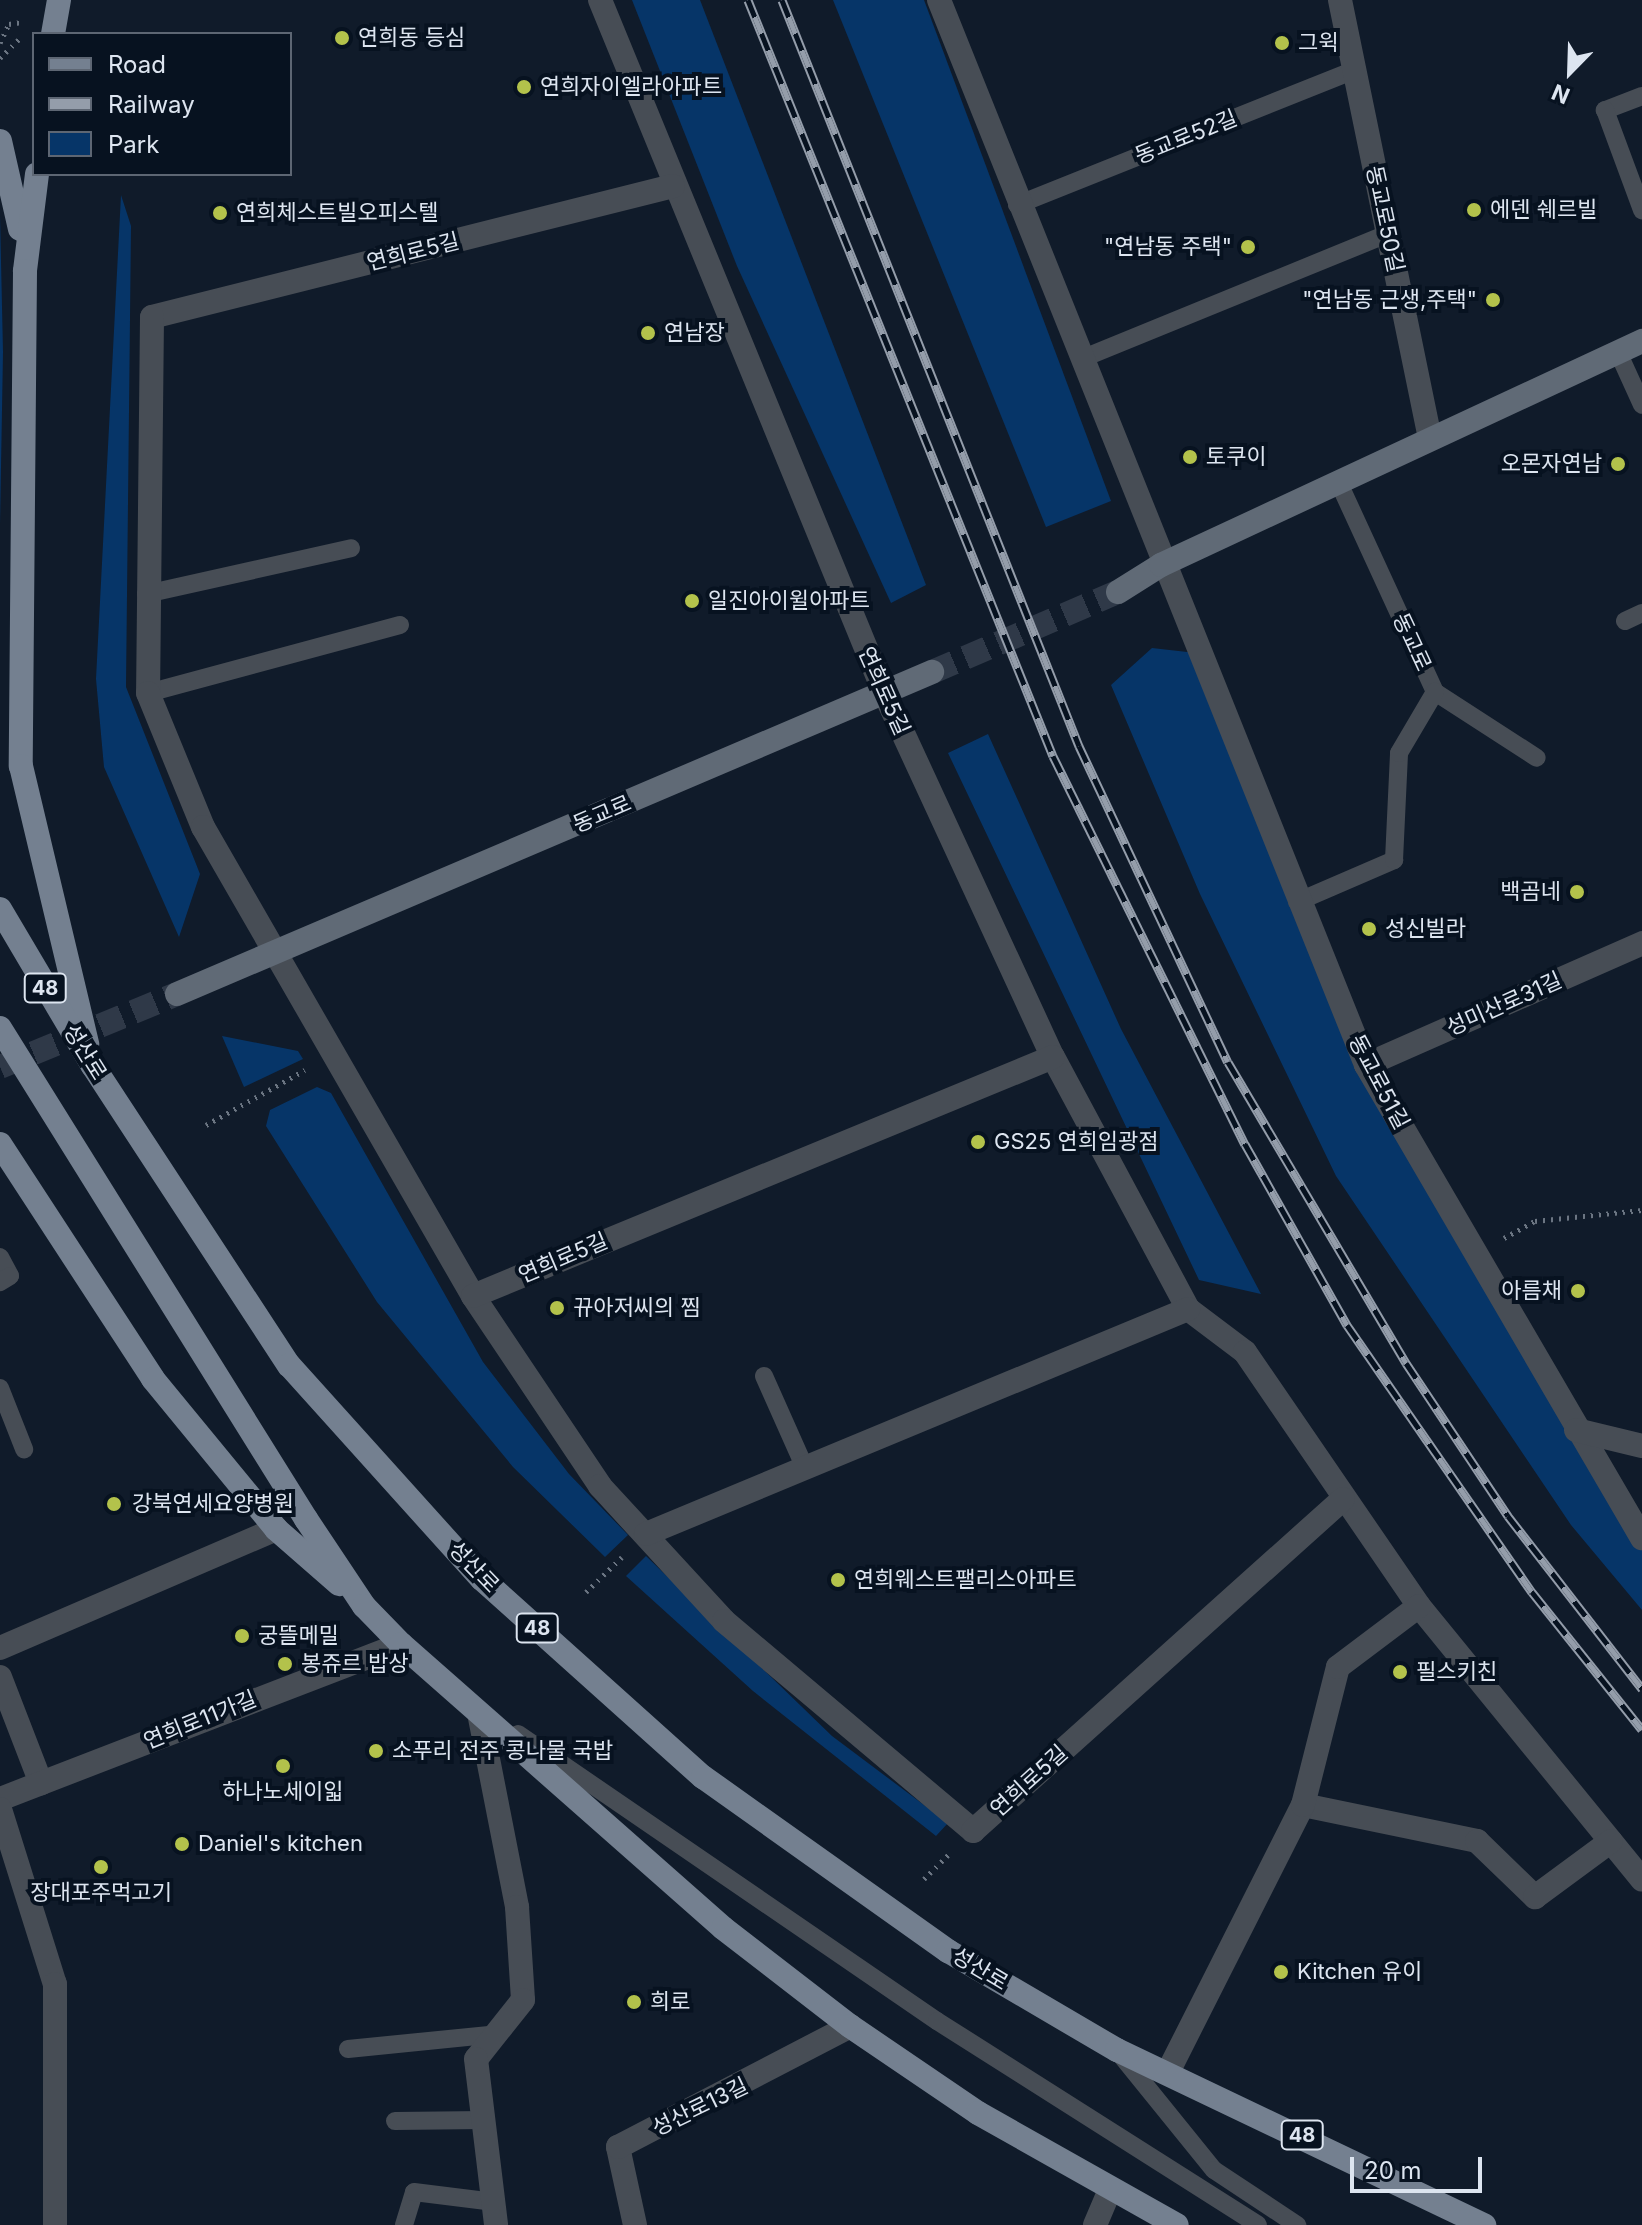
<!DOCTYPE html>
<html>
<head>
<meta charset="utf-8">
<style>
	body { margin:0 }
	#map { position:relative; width:1642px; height:2225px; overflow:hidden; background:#101b2a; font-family:Inter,"Noto Sans KR",sans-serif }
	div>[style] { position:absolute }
	.green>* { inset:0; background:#063568 }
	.secondary-tunnel>* { height:24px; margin-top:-12px; transform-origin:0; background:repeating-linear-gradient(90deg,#2f3948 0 24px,transparent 0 36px) }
	.path>* { height:5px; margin-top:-2.5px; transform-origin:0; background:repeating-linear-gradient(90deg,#6b7582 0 2px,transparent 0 8px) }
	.lane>* { height:18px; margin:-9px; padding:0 9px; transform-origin:9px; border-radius:9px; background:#474d55 }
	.street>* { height:24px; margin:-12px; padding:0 12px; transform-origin:12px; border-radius:12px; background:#474d55 }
	.secondary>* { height:24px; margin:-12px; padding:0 12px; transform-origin:12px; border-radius:12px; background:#606a76 }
	.primary>* { height:24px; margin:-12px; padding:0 12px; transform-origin:12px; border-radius:12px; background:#748090 }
	.rail>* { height:9px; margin-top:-4.5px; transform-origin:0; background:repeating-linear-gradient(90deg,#071220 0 18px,#949daa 0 36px); box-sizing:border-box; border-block:2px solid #949daa }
	.dots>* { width:22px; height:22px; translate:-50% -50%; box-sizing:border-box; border:4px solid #071220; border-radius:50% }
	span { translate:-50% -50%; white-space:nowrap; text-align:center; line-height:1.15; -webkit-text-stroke:8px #071220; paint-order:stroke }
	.shield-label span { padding:2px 6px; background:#071220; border:2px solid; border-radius:6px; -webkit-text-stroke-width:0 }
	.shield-label { font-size:20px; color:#dde5f0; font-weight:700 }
	.poi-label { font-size:22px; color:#dde5f0 }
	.left { translate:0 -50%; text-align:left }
	.right { translate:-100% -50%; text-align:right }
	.street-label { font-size:22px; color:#dde5f0 }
	.legend { position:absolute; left:32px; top:32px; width:260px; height:144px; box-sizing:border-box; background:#071220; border:2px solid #5d6673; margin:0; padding:10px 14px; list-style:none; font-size:24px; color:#dde5f0 }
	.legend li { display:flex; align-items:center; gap:16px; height:40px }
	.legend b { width:40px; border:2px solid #5d6673 }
	.north { position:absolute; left:1530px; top:32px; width:80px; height:80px; -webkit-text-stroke:6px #071220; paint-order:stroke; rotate:203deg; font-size:22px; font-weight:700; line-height:32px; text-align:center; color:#dde5f0 }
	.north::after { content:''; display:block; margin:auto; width:28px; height:36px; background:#dde5f0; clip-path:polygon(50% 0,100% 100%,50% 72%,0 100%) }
	.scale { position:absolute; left:1350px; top:2157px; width:132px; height:36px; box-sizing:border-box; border:4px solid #dde5f0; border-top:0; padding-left:10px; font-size:24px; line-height:28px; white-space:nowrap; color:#dde5f0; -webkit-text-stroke:6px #071220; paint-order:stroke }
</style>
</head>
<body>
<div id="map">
	<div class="green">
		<i style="clip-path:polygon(632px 0,700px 0,926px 585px,891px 603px,737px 266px)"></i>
		<i style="clip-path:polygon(833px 0,924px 0,1111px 501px,1046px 527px)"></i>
		<i style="clip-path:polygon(121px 195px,131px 226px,126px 687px,200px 874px,179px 937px,104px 767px,96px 679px)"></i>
		<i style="clip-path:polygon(0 215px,3px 352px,0 525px)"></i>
		<i style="clip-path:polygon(1152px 648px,1196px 653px,1304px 922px,1483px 1278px,1642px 1521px,1642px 1610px,1571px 1525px,1336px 1176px,1200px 894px,1111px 685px)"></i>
		<i style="clip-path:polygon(988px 734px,1121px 1029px,1261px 1294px,1199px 1280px,948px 753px)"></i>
		<i style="clip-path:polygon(222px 1036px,298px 1051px,303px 1059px,244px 1087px)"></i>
		<i style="clip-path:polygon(317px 1087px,331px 1093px,483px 1362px,569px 1474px,628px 1535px,605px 1557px,513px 1467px,377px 1302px,266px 1126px,270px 1110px)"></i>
		<i style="clip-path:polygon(646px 1556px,832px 1736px,948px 1823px,936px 1836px,753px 1691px,626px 1576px)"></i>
	</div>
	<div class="secondary-tunnel">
		<i style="left:932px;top:672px;width:202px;rotate:-23.3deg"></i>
		<i style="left:0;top:1067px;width:191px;rotate:-22.4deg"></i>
	</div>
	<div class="path">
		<i style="left:0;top:43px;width:21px;rotate:-65deg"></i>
		<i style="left:9px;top:24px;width:13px;rotate:-9deg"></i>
		<i style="left:0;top:58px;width:27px;rotate:-45deg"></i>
		<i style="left:206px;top:1125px;width:113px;rotate:-29.1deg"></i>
		<i style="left:1504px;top:1238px;width:35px;rotate:-29deg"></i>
		<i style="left:1535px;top:1221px;width:108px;rotate:-5.9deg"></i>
		<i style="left:586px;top:1592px;width:50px;rotate:-44.2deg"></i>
		<i style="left:924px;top:1879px;width:35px;rotate:-45deg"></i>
	</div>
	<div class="lane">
		<i style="left:1642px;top:96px;width:40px;rotate:159deg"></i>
		<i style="left:1605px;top:110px;width:107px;rotate:69.7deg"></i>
		<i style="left:1017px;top:205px;width:364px;rotate:-21.8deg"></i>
		<i style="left:1618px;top:352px;width:58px;rotate:65.6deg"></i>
		<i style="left:1081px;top:359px;width:331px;rotate:-22.2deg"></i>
		<i style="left:1338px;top:481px;width:232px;rotate:65.3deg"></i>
		<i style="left:1435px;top:692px;width:121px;rotate:32.9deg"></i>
		<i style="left:146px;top:594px;width:210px;rotate:-12.6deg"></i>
		<i style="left:1625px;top:621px;width:19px;rotate:-25deg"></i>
		<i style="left:148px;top:693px;width:261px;rotate:-15.1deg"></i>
		<i style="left:1297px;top:902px;width:106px;rotate:-23.4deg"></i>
		<i style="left:1394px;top:860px;width:107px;rotate:-87.3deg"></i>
		<i style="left:1399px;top:753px;width:71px;rotate:-59.5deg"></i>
		<i style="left:0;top:1257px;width:21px;rotate:62deg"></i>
		<i style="left:10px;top:1276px;width:12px;rotate:149deg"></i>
		<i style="left:764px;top:1376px;width:101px;rotate:66deg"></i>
		<i style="left:0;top:1388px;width:66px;rotate:68.5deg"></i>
		<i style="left:518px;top:1734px;width:508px;rotate:34.41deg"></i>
		<i style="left:937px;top:2021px;width:380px;rotate:32.4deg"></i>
		<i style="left:348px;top:2049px;width:152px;rotate:-5.7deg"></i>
		<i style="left:1120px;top:2054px;width:149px;rotate:51deg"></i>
		<i style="left:1214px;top:2170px;width:100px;rotate:33.5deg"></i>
		<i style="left:395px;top:2121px;width:89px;rotate:-0.6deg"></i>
		<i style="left:404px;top:2225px;width:34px;rotate:-73deg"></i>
		<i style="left:414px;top:2192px;width:81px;rotate:7.1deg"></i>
	</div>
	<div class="street">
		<i style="left:600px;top:0;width:748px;rotate:67.69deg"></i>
		<i style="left:884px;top:692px;width:402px;rotate:65.2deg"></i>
		<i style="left:1053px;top:1057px;width:286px;rotate:61.8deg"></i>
		<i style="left:1188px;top:1309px;width:71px;rotate:37deg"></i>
		<i style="left:1245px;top:1352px;width:308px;rotate:55.6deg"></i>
		<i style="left:1419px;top:1606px;width:353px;rotate:50.8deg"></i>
		<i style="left:939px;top:0;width:1147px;rotate:68.15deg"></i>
		<i style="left:1366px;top:1065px;width:548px;rotate:59.74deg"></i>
		<i style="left:1340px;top:0;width:446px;rotate:78.4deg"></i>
		<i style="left:673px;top:186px;width:537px;rotate:165.89deg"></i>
		<i style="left:152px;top:317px;width:376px;rotate:90.6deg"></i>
		<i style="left:148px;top:693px;width:145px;rotate:67.7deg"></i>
		<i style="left:203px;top:827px;width:541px;rotate:60.07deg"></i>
		<i style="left:473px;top:1296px;width:229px;rotate:56.2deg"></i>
		<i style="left:600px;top:1486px;width:183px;rotate:47.4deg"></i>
		<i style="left:724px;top:1621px;width:326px;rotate:40.1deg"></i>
		<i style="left:973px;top:1831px;width:497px;rotate:-41.9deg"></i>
		<i style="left:1366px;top:1065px;width:302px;rotate:-23.8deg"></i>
		<i style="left:473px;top:1296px;width:627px;rotate:-22.4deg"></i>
		<i style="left:1576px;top:1430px;width:68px;rotate:13.6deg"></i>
		<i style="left:646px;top:1534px;width:587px;rotate:-22.54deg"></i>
		<i style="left:0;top:1648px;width:301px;rotate:-23.3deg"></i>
		<i style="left:0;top:1677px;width:114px;rotate:68.9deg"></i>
		<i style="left:480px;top:1718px;width:193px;rotate:78.9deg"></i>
		<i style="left:517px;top:1907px;width:93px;rotate:86.3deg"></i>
		<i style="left:523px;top:2000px;width:75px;rotate:128.5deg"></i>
		<i style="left:476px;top:2059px;width:167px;rotate:83.1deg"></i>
		<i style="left:0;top:1799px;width:430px;rotate:-21.1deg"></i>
		<i style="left:1303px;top:1805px;width:178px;rotate:11.7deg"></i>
		<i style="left:1477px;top:1841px;width:81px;rotate:44deg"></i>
		<i style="left:1535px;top:1897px;width:94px;rotate:-36.4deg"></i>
		<i style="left:0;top:1809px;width:183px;rotate:72.6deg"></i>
		<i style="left:55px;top:1984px;width:241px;rotate:90deg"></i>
		<i style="left:1168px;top:2072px;width:299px;rotate:-63.2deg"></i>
		<i style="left:1303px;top:1805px;width:142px;rotate:-75.8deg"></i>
		<i style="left:1338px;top:1667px;width:101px;rotate:-37deg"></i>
		<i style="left:635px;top:2225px;width:80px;rotate:-102.3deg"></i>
		<i style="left:618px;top:2147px;width:262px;rotate:-27.5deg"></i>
		<i style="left:1095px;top:2225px;width:36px;rotate:-67deg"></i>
	</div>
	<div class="secondary">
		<i style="left:1118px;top:592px;width:51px;rotate:-32.1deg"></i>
		<i style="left:1161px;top:565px;width:531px;rotate:-24.97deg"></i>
		<i style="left:177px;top:994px;width:821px;rotate:-23.1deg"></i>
	</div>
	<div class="primary">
		<i style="left:53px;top:34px;width:35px;rotate:-80deg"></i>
		<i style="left:0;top:141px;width:90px;rotate:77.2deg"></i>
		<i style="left:37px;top:174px;width:98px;rotate:97.1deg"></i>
		<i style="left:25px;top:271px;width:495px;rotate:90.5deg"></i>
		<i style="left:21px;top:766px;width:286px;rotate:76.6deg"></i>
		<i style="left:0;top:909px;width:182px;rotate:59.4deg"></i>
		<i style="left:93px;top:1066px;width:358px;rotate:56.8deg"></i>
		<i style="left:289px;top:1365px;width:288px;rotate:48deg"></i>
		<i style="left:482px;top:1579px;width:297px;rotate:41.9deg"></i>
		<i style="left:703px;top:1777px;width:301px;rotate:35.4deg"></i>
		<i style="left:948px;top:1951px;width:196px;rotate:30.4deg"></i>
		<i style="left:1117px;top:2050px;width:407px;rotate:25.5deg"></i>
		<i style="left:0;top:1028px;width:579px;rotate:58.07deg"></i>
		<i style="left:306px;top:1519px;width:105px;rotate:56.3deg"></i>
		<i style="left:364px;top:1606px;width:53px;rotate:45.8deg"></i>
		<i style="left:401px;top:1644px;width:429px;rotate:41.4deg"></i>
		<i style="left:723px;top:1928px;width:160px;rotate:37.7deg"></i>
		<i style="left:850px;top:2026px;width:155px;rotate:34.2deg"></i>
		<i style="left:978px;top:2113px;width:228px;rotate:29.4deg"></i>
		<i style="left:0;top:1144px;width:280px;rotate:56.9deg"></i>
		<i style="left:153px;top:1379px;width:194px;rotate:50.6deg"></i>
		<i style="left:276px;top:1529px;width:84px;rotate:41.1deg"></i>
	</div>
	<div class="rail">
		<i style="left:748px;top:0;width:815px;rotate:68.03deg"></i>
		<i style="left:1053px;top:756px;width:433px;rotate:63.7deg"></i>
		<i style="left:1245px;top:1144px;width:208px;rotate:60.6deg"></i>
		<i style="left:1347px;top:1325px;width:325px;rotate:55.3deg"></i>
		<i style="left:1532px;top:1592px;width:176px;rotate:51.4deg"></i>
		<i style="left:782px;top:0;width:803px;rotate:68.29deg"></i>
		<i style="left:1079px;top:746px;width:349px;rotate:64.8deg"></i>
		<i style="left:1228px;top:1062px;width:350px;rotate:59.4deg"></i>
		<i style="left:1406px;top:1363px;width:184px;rotate:56.3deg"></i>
		<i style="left:1508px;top:1516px;width:219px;rotate:52.2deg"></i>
	</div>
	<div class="dots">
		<i style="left:342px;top:38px;background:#b3c24b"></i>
		<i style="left:1282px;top:43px;background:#b3c24b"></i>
		<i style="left:524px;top:87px;background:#b3c24b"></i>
		<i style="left:1474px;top:210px;background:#b3c24b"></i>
		<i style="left:220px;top:213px;background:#b3c24b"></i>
		<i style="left:1248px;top:247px;background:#b3c24b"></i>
		<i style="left:1493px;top:300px;background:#b3c24b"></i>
		<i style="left:648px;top:333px;background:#b3c24b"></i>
		<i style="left:1190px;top:457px;background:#b3c24b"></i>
		<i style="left:1618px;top:464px;background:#b3c24b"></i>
		<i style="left:692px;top:601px;background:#b3c24b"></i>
		<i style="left:1577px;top:892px;background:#b3c24b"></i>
		<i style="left:1369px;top:929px;background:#b3c24b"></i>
		<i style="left:978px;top:1142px;background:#b3c24b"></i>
		<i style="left:1578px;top:1291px;background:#b3c24b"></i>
		<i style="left:557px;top:1308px;background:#b3c24b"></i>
		<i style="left:114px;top:1504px;background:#b3c24b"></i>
		<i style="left:838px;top:1580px;background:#b3c24b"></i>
		<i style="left:242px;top:1636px;background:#b3c24b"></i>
		<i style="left:285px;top:1664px;background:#b3c24b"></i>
		<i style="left:1400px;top:1672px;background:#b3c24b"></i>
		<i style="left:376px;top:1751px;background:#b3c24b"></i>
		<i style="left:283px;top:1766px;background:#b3c24b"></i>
		<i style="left:182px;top:1844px;background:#b3c24b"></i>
		<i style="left:101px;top:1867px;background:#b3c24b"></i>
		<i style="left:1281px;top:1972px;background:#b3c24b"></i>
		<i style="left:634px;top:2002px;background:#b3c24b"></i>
	</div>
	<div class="shield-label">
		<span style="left:45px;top:988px">48</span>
		<span style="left:537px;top:1628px">48</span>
		<span style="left:1302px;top:2135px">48</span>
	</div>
	<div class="poi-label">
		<span class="left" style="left:358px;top:38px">연희동 등심</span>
		<span class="left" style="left:1298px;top:43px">그윅</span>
		<span class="left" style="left:540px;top:87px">연희자이엘라아파트</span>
		<span class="left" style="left:1490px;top:210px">에덴 쉐르빌</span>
		<span class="left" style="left:236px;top:213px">연희체스트빌오피스텔</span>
		<span class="right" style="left:1232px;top:247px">"연남동 주택"</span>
		<span class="right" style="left:1477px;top:300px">"연남동 근생,주택"</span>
		<span class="left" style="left:664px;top:333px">연남장</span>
		<span class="left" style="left:1206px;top:457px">토쿠이</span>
		<span class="right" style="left:1602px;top:464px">오몬자연남</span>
		<span class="left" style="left:708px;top:601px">일진아이윌아파트</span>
		<span class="right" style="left:1561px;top:892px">백곰네</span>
		<span class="left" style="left:1385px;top:929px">성신빌라</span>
		<span class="left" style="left:994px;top:1142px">GS25 연희임광점</span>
		<span class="right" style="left:1562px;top:1291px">아름채</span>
		<span class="left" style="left:573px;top:1308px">뀨아저씨의 찜</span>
		<span class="left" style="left:132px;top:1504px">강북연세요양병원</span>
		<span class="left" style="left:854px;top:1580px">연희웨스트팰리스아파트</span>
		<span class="left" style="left:258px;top:1636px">궁뜰메밀</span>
		<span class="left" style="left:301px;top:1664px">봉쥬르 밥상</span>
		<span class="left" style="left:1416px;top:1672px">필스키친</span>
		<span class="left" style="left:392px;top:1751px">소푸리 전주 콩나물 국밥</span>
		<span style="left:283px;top:1792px">하나노세이읿</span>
		<span class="left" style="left:198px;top:1844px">Daniel's kitchen</span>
		<span style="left:101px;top:1893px">장대포주먹고기</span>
		<span class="left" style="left:1297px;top:1972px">Kitchen 유이</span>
		<span class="left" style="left:650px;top:2002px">희로</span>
	</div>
	<div class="street-label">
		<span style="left:1186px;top:137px;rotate:-22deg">동교로52길</span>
		<span style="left:1385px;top:219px;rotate:78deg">동교로50길</span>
		<span style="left:413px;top:252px;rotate:-14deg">연희로5길</span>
		<span style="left:1412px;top:642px;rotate:65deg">동교로</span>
		<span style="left:884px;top:691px;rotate:66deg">연희로5길</span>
		<span style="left:602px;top:814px;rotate:-23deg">동교로</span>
		<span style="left:1504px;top:1004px;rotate:-24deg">성미산로31길</span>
		<span style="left:85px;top:1052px;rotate:58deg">성산로</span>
		<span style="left:1379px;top:1082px;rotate:62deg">동교로51길</span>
		<span style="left:563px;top:1258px;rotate:-23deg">연희로5길</span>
		<span style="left:474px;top:1567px;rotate:46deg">성산로</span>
		<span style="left:200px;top:1720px;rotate:-22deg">연희로11가길</span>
		<span style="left:1029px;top:1781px;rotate:-42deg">연희로5길</span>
		<span style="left:980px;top:1969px;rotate:31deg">성산로</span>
		<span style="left:700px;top:2107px;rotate:-26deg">성산로13길</span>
	</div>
	<ul class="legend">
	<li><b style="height:10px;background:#748090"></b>Road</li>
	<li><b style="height:10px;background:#949daa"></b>Railway</li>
	<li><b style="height:22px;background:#063568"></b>Park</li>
	</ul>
	<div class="north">N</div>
	<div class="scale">20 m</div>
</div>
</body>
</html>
